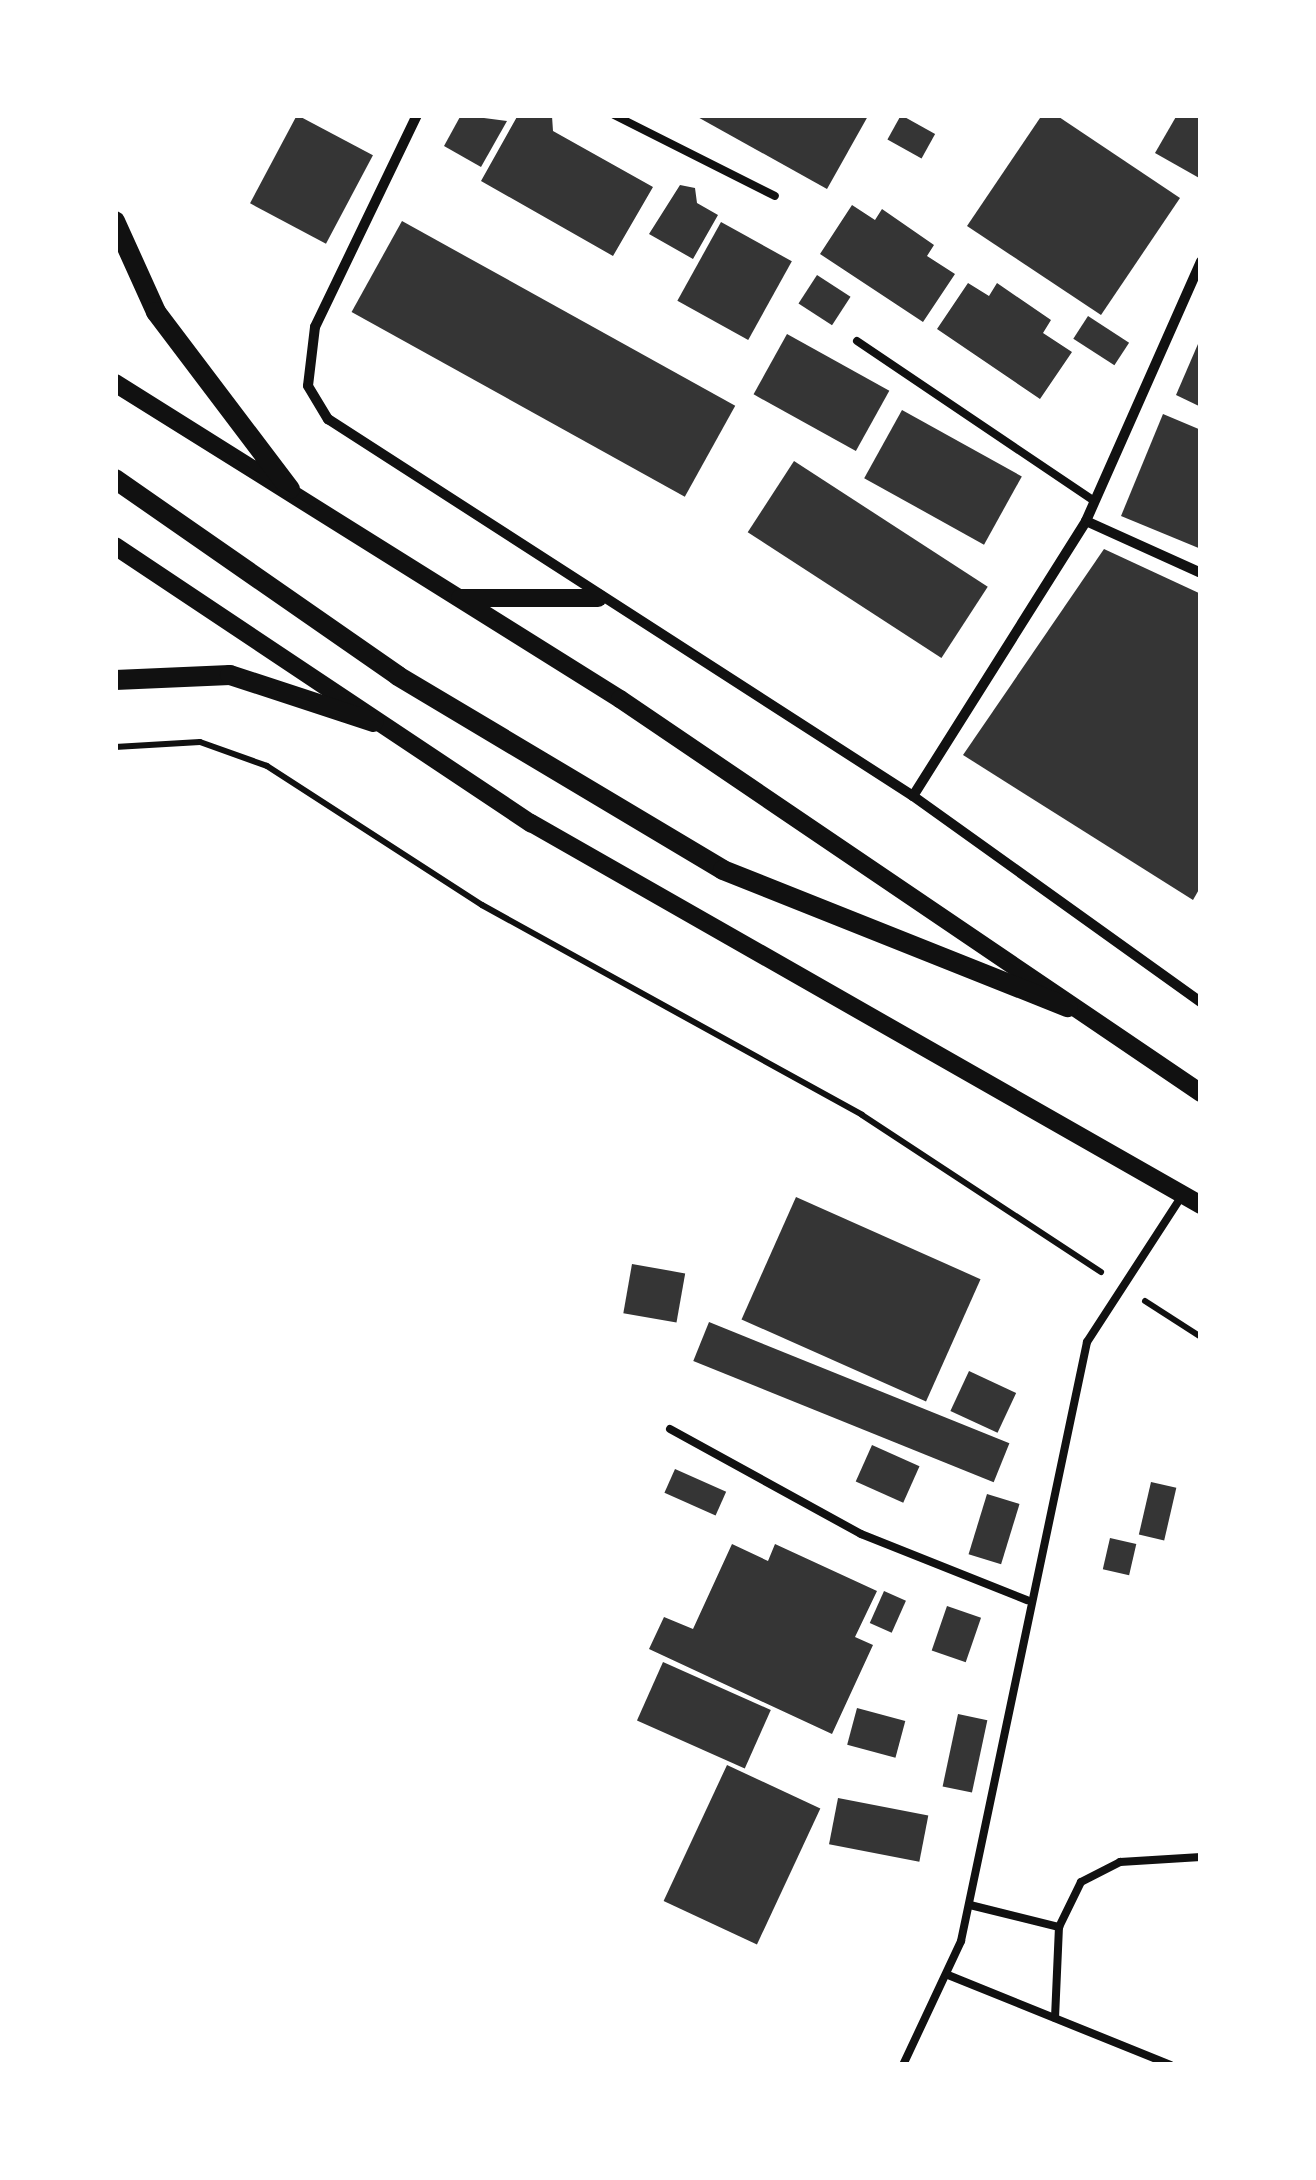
<!DOCTYPE html>
<html>
<head>
<meta charset="utf-8">
<style>
	body { margin:0 }
	#map { position:relative; width:1316px; height:2180px; overflow:hidden; background:#fff; font-family:Mulish,sans-serif }
	div>[style] { position:absolute }
	.building>* { inset:0; background:#353535; transform-origin:0 0 }
	.path>* { height:6px; margin:-3px; padding:0 3px; transform-origin:3px; border-radius:3px; background:#111 }
	.service>* { height:8px; margin:-4px; padding:0 4px; transform-origin:4px; border-radius:4px; background:#111 }
	.minor>* { height:10px; margin:-5px; padding:0 5px; transform-origin:5px; border-radius:5px; background:#111 }
	.tertiary>* { height:18px; margin:-9px; padding:0 9px; transform-origin:9px; border-radius:9px; background:#111 }
	.secondary>* { height:20px; margin:-10px; padding:0 10px; transform-origin:10px; border-radius:10px; background:#111 }
	span { translate:-50% -50%; white-space:nowrap; text-align:center; line-height:1.15; -webkit-text-stroke:10px #fff; paint-order:stroke }
	.frame { position:absolute; inset:0; border:118px solid #fff; pointer-events:none }
</style>
</head>
<body>
<div id="map">
	<div class="building">
		<i style="left:297px;top:115px;width:86px;height:100px;rotate:28deg"></i>
		<i style="clip-path:polygon(461px 115px,507px 121px,481px 167px,444px 146px)"></i>
		<i style="clip-path:polygon(518px 115px,552px 116px,553px 131px,653px 187px,613px 256px,481px 181px)"></i>
		<i style="clip-path:polygon(694px 115px,865px 115px,868px 116px,827px 189px)"></i>
		<i style="left:901px;top:115px;width:39px;height:28px;rotate:29deg"></i>
		<i style="clip-path:polygon(1042px 115px,1056px 115px,1180px 198px,1101px 315px,967px 226px)"></i>
		<i style="clip-path:polygon(1177px 115px,1201px 115px,1201px 179px,1155px 153px)"></i>
		<i style="clip-path:polygon(680px 185px,695px 188px,697px 203px,718px 215px,693px 259px,649px 234px)"></i>
		<i style="clip-path:polygon(852px 205px,875px 220px,882px 209px,934px 245px,927px 256px,955px 274px,923px 322px,820px 254px)"></i>
		<i style="left:402px;top:221px;width:381px;height:104px;rotate:29deg"></i>
		<i style="left:721px;top:222px;width:81px;height:90px;rotate:29deg"></i>
		<i style="left:817px;top:275px;width:40px;height:34px;rotate:33deg"></i>
		<i style="clip-path:polygon(968px 283px,989px 296px,997px 283px,1051px 320px,1043px 333px,1072px 352px,1040px 399px,937px 329px)"></i>
		<i style="left:1088px;top:316px;width:49px;height:27px;rotate:33deg"></i>
		<i style="left:787px;top:334px;width:117px;height:69px;rotate:29deg"></i>
		<i style="clip-path:polygon(1201px 337px,1201px 407px,1176px 395px)"></i>
		<i style="left:902px;top:410px;width:137px;height:78px;rotate:29deg"></i>
		<i style="clip-path:polygon(1163px 414px,1201px 430px,1201px 549px,1121px 516px)"></i>
		<i style="left:794px;top:461px;width:231px;height:85px;rotate:33deg"></i>
		<i style="clip-path:polygon(1104px 549px,1201px 594px,1201px 886px,1193px 900px,963px 755px)"></i>
		<i style="left:796px;top:1197px;width:202px;height:134px;rotate:24deg"></i>
		<i style="left:632px;top:1264px;width:54px;height:50px;rotate:10deg"></i>
		<i style="left:709px;top:1322px;width:324px;height:42px;rotate:22deg"></i>
		<i style="left:969px;top:1371px;width:52px;height:44px;rotate:25deg"></i>
		<i style="left:872px;top:1445px;width:52px;height:40px;rotate:24deg"></i>
		<i style="left:675px;top:1469px;width:56px;height:26px;rotate:24deg"></i>
		<i style="left:1151px;top:1482px;width:26px;height:54px;rotate:13deg"></i>
		<i style="left:987px;top:1494px;width:34px;height:63px;rotate:17deg"></i>
		<i style="left:1110px;top:1538px;width:27px;height:32px;rotate:13deg"></i>
		<i style="clip-path:polygon(732px 1544px,768px 1561px,775px 1544px,877px 1591px,855px 1637px,873px 1645px,832px 1734px,649px 1649px,664px 1617px,693px 1629px)"></i>
		<i style="left:884px;top:1591px;width:24px;height:35px;rotate:24deg"></i>
		<i style="left:947px;top:1606px;width:36px;height:47px;rotate:19deg"></i>
		<i style="left:663px;top:1662px;width:118px;height:64px;rotate:24deg"></i>
		<i style="left:857px;top:1708px;width:50px;height:38px;rotate:15deg"></i>
		<i style="left:958px;top:1714px;width:30px;height:74px;rotate:12deg"></i>
		<i style="left:727px;top:1765px;width:103px;height:150px;rotate:25deg"></i>
		<i style="left:838px;top:1798px;width:92px;height:47px;rotate:11deg"></i>
	</div>
	<div class="path">
		<i style="left:115px;top:747px;width:85px;rotate:-3.4deg"></i>
		<i style="left:200px;top:742px;width:71px;rotate:19.7deg"></i>
		<i style="left:267px;top:766px;width:256px;rotate:32.9deg"></i>
		<i style="left:482px;top:905px;width:434px;rotate:28.9deg"></i>
		<i style="left:862px;top:1115px;width:286px;rotate:33.3deg"></i>
		<i style="left:1145px;top:1301px;width:67px;rotate:32.7deg"></i>
	</div>
	<div class="service">
		<i style="left:614px;top:115px;width:180px;rotate:26.7deg"></i>
		<i style="left:857px;top:341px;width:286px;rotate:34deg"></i>
		<i style="left:670px;top:1429px;width:218px;rotate:28.8deg"></i>
		<i style="left:861px;top:1534px;width:179px;rotate:21.7deg"></i>
		<i style="left:970px;top:1905px;width:92px;rotate:13.9deg"></i>
		<i style="left:948px;top:1975px;width:240px;rotate:22deg"></i>
		<i style="left:1055px;top:2018px;width:91px;rotate:-87.5deg"></i>
		<i style="left:1059px;top:1927px;width:50px;rotate:-63.9deg"></i>
		<i style="left:1081px;top:1882px;width:44px;rotate:-27.1deg"></i>
		<i style="left:1120px;top:1862px;width:81px;rotate:-3.5deg"></i>
		<i style="left:903px;top:2065px;width:137px;rotate:-64.9deg"></i>
		<i style="left:961px;top:1941px;width:612px;rotate:-78.12deg"></i>
		<i style="left:1087px;top:1342px;width:176px;rotate:-57deg"></i>
	</div>
	<div class="minor">
		<i style="left:417px;top:115px;width:235px;rotate:115.7deg"></i>
		<i style="left:315px;top:327px;width:59px;rotate:96.8deg"></i>
		<i style="left:308px;top:386px;width:39px;rotate:59deg"></i>
		<i style="left:328px;top:419px;width:696px;rotate:32.8deg"></i>
		<i style="left:913px;top:796px;width:354px;rotate:35.6deg"></i>
		<i style="left:1086px;top:521px;width:126px;rotate:24.3deg"></i>
		<i style="left:913px;top:796px;width:325px;rotate:-57.8deg"></i>
		<i style="left:1086px;top:521px;width:284px;rotate:-66.1deg"></i>
	</div>
	<div class="tertiary">
		<i style="left:115px;top:383px;width:596px;rotate:32.04deg"></i>
		<i style="left:620px;top:699px;width:702px;rotate:34.14deg"></i>
		<i style="left:115px;top:546px;width:500px;rotate:33.7deg"></i>
		<i style="left:531px;top:823px;width:771px;rotate:29.69deg"></i>
		<i style="left:460px;top:598px;width:138px"></i>
	</div>
	<div class="secondary">
		<i style="left:115px;top:221px;width:100px;rotate:65.7deg"></i>
		<i style="left:156px;top:312px;width:222px;rotate:52.9deg"></i>
		<i style="left:115px;top:479px;width:345px;rotate:34.8deg"></i>
		<i style="left:398px;top:676px;width:378px;rotate:30.8deg"></i>
		<i style="left:723px;top:870px;width:371px;rotate:21.7deg"></i>
		<i style="left:115px;top:680px;width:115px;rotate:-2.5deg"></i>
		<i style="left:230px;top:675px;width:151px;rotate:18.1deg"></i>
	</div>
	<div class="frame"></div>
</div>
</body>
</html>
